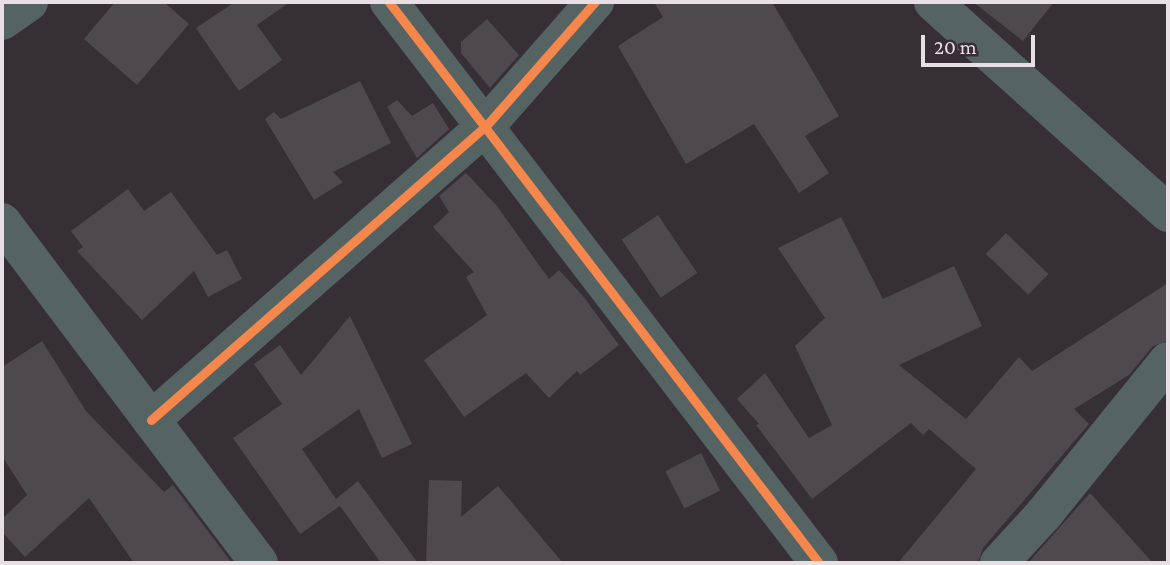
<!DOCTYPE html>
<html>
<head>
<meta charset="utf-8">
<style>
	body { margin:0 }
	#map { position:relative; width:1170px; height:565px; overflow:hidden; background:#363034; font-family:"Crimson Pro",serif }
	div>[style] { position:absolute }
	.building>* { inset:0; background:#4e494c; transform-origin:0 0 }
	.street>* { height:38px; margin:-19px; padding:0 19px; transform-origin:19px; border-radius:19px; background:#556362 }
	.cycleway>* { height:9px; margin:-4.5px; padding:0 4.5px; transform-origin:4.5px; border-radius:4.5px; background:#f5874c }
	span { translate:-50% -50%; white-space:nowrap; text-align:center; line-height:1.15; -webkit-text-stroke:6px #392d35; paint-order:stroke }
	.frame { position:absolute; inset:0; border:4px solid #e7dfe4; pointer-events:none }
	.scale { position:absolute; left:921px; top:35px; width:114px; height:32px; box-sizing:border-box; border:4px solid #e7dfe4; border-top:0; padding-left:9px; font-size:21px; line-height:24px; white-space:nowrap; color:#e7dfe4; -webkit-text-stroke:5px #392d35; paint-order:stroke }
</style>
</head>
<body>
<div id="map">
	<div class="building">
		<i style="clip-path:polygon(115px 2px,164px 2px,189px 24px,137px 85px,84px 39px)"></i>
		<i style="clip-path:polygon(235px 2px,290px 2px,257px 25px,282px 60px,239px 91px,196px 28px)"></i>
		<i style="clip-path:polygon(654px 2px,772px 2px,839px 116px,805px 136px,829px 173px,799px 193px,754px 124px,686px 164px,618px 46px,663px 17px)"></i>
		<i style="clip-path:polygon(973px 2px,1054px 2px,1023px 41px)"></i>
		<i style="clip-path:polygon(487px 19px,519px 55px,490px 88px,461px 53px,461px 42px)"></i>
		<i style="clip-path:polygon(360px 81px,391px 143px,333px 172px,343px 182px,314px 200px,265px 119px,274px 112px,281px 119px)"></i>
		<i style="clip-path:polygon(397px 100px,412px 116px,433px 103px,449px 129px,417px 158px,387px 107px)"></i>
		<i style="clip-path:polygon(466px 173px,497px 206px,549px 279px,559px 270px,583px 296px,619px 345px,580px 375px,577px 371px,549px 398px,526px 373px,464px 417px,424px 360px,487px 315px,466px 277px,474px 272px,433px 227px,449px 212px,439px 196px)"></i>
		<i style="clip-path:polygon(128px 189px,144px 211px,171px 192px,217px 255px,227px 250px,242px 279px,208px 297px,194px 271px,142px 320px,77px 251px,83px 247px,71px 231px)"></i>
		<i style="left:658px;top:215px;width:70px;height:44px;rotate:56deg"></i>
		<i style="clip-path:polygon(841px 217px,883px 299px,954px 266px,982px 326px,899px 365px,966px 419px,1019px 357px,1032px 371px,1168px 283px,1168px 340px,1152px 347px,1129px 375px,1074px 409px,1089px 424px,983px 548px,978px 563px,898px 563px,976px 469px,929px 429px,923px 435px,911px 423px,812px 499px,756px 425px,759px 424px,737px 399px,765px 373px,809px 438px,832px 425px,795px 346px,825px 318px,778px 248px)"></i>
		<i style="left:1006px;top:233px;width:59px;height:29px;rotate:44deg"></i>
		<i style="clip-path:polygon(350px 316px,412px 444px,382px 458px,359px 409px,302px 449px,336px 499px,358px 481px,418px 563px,381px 563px,340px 506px,300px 534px,233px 438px,282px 404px,254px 364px,280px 345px,301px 375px)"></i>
		<i style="clip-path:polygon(42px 341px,86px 411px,164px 492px,173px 485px,232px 563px,134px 563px,89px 498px,25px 557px,2px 532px,2px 519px,27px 495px,2px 456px,2px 367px)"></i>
		<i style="left:701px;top:453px;width:42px;height:40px;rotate:63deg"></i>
		<i style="clip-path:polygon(429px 480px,462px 481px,461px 517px,498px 486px,563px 563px,426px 563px)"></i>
		<i style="clip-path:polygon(1090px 493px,1153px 563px,1028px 563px)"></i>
	</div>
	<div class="street">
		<i style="left:389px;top:2px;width:707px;rotate:52.53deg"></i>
		<i style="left:933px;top:2px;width:316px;rotate:41.9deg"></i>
		<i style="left:2px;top:21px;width:33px;rotate:-35deg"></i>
		<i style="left:2px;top:222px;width:427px;rotate:53deg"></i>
		<i style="left:151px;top:420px;width:444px;rotate:-41.3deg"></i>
		<i style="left:485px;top:127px;width:167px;rotate:-48.7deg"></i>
		<i style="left:999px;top:563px;width:67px;rotate:-47.4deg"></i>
		<i style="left:1044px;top:514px;width:197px;rotate:-51deg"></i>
	</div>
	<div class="cycleway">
		<i style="left:389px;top:2px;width:707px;rotate:52.53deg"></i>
		<i style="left:151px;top:420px;width:444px;rotate:-41.3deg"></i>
		<i style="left:485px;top:127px;width:167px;rotate:-48.7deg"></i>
	</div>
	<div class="frame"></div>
	<div class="scale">20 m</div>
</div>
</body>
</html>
